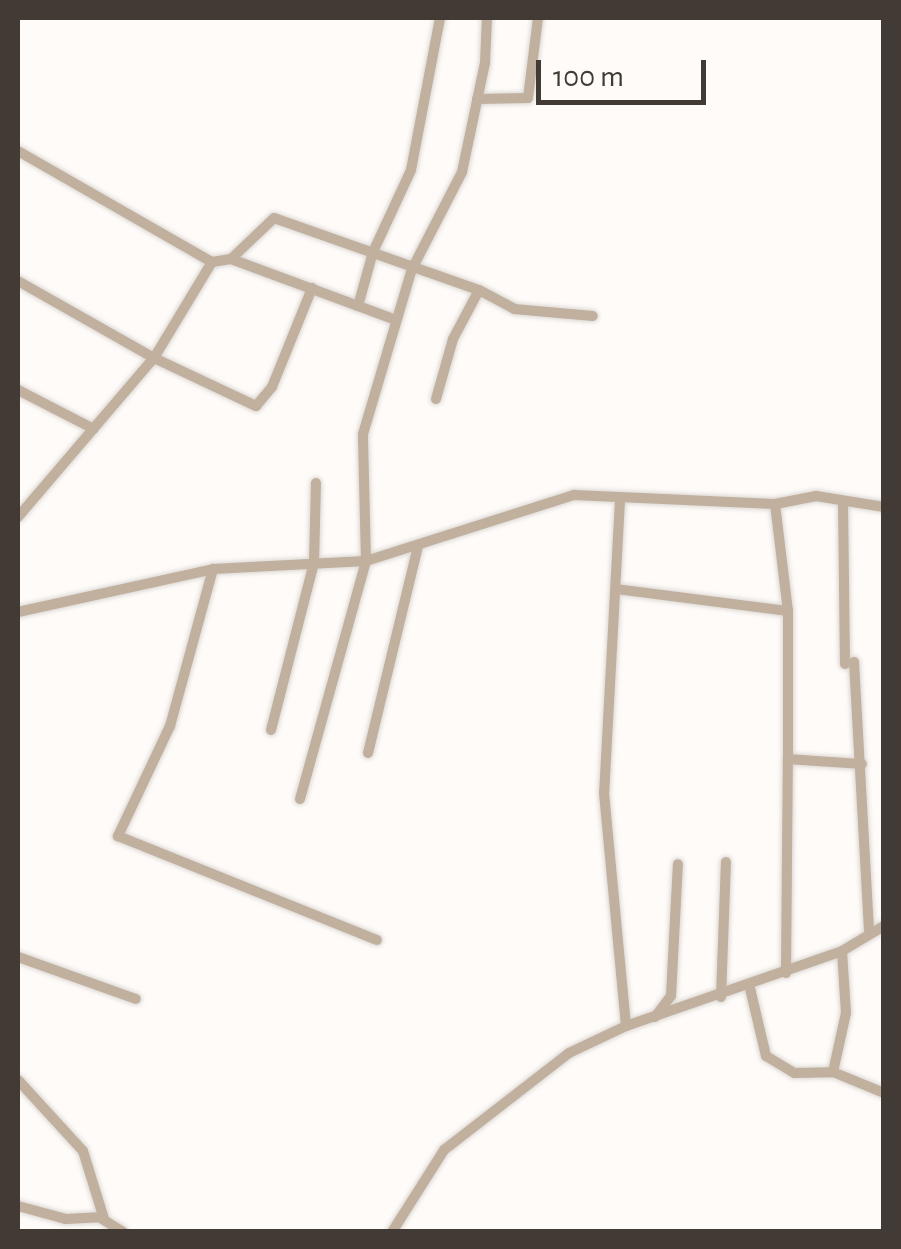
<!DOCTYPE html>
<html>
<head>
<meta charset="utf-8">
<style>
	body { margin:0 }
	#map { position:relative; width:901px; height:1249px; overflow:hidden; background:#fefbf8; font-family:"Alegreya Sans",sans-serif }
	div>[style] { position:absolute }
	.roads { filter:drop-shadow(0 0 2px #dcd8d5) drop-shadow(0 0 2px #dcd8d5) }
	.street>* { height:10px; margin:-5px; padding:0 5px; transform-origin:5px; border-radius:5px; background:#c0b09d }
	span { translate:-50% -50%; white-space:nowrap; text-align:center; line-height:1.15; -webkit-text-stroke:9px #fefbf8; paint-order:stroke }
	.frame { position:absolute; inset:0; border:20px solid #423b35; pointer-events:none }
	.scale { position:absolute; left:536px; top:60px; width:170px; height:45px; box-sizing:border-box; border:5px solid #423b35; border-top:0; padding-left:12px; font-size:30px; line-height:35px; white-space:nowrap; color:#423b35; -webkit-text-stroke:8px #fefbf8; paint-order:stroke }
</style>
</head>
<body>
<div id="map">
	<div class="roads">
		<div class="street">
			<i style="left:477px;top:99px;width:51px;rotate:-1.1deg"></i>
			<i style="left:528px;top:98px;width:81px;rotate:-82.9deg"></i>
			<i style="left:18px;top:151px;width:224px;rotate:29.8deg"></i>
			<i style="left:212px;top:262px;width:19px;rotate:-9deg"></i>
			<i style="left:231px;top:259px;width:176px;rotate:20.3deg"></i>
			<i style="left:231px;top:259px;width:59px;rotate:-43.6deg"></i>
			<i style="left:274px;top:218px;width:217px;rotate:19.4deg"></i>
			<i style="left:479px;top:290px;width:40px;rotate:28deg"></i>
			<i style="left:514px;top:309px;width:79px;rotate:5.1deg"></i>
			<i style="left:18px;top:281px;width:156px;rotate:29.5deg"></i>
			<i style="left:154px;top:358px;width:113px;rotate:25.2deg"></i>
			<i style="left:256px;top:406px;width:25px;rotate:-50deg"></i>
			<i style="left:272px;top:387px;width:107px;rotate:-68deg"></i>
			<i style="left:358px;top:306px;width:56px;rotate:-74.5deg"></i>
			<i style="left:373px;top:252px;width:90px;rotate:-65.1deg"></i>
			<i style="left:411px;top:170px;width:155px;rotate:-79.2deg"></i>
			<i style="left:18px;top:390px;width:85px;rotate:27.2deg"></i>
			<i style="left:436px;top:399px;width:62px;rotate:-74.2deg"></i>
			<i style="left:453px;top:339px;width:55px;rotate:-62deg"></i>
			<i style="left:620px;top:500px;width:293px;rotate:93.1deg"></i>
			<i style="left:604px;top:793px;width:234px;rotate:84.6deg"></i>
			<i style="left:843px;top:501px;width:163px;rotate:89.3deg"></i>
			<i style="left:775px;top:504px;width:108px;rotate:83.1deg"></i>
			<i style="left:788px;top:611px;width:148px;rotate:90deg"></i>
			<i style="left:18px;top:517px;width:209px;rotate:-49.5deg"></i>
			<i style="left:154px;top:358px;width:112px;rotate:-58.9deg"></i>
			<i style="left:213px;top:569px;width:163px;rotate:105.3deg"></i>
			<i style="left:170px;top:726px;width:122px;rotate:115.3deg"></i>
			<i style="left:118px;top:836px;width:279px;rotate:21.9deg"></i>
			<i style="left:616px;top:589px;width:173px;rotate:7.3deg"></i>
			<i style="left:18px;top:612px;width:200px;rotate:-12.4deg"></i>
			<i style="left:213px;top:569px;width:153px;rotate:-3deg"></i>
			<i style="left:366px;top:561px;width:218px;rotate:-17.6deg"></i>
			<i style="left:574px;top:495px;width:201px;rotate:2.6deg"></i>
			<i style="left:775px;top:504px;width:42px;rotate:-11deg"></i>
			<i style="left:816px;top:496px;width:69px;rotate:9.2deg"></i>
			<i style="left:854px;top:662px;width:268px;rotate:86.8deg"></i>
			<i style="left:271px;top:730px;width:172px;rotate:-75.6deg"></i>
			<i style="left:314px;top:563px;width:80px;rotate:-88.6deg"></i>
			<i style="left:368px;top:753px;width:212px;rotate:-76.4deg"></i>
			<i style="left:300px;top:799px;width:247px;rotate:-74.5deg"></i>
			<i style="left:366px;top:561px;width:127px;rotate:-91.4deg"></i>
			<i style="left:363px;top:434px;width:172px;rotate:-73.5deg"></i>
			<i style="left:412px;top:269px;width:109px;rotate:-62.7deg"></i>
			<i style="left:462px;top:172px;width:111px;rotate:-78.1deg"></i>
			<i style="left:485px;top:63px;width:45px;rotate:-87.5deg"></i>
			<i style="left:18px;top:957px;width:125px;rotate:19.6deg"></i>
			<i style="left:786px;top:973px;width:214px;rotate:-89.5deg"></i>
			<i style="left:788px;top:759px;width:74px;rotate:3.9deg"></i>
			<i style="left:749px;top:984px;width:74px;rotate:76.7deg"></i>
			<i style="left:766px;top:1056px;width:33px;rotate:31deg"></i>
			<i style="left:794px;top:1073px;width:39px;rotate:-1deg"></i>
			<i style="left:833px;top:1072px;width:55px;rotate:22.4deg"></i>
			<i style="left:721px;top:997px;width:135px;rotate:-87.9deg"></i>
			<i style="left:655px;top:1017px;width:26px;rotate:-53deg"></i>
			<i style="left:671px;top:996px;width:132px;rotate:-87deg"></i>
			<i style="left:833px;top:1072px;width:60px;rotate:-77.6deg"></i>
			<i style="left:846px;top:1013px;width:62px;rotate:-93.7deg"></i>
			<i style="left:18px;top:1080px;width:96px;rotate:47.5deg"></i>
			<i style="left:83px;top:1151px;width:71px;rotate:72.8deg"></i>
			<i style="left:18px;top:1206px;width:50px;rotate:15.2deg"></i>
			<i style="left:66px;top:1219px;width:33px;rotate:-3deg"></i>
			<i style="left:99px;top:1217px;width:28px;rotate:32deg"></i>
			<i style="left:392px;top:1232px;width:97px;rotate:-57.6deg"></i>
			<i style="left:444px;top:1150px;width:158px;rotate:-37.8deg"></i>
			<i style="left:569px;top:1053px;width:63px;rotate:-25.3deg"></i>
			<i style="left:626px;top:1026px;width:229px;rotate:-19.1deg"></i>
			<i style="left:842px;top:951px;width:49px;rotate:-30.8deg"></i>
		</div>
	</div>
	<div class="frame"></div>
	<div class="scale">100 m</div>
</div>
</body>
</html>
